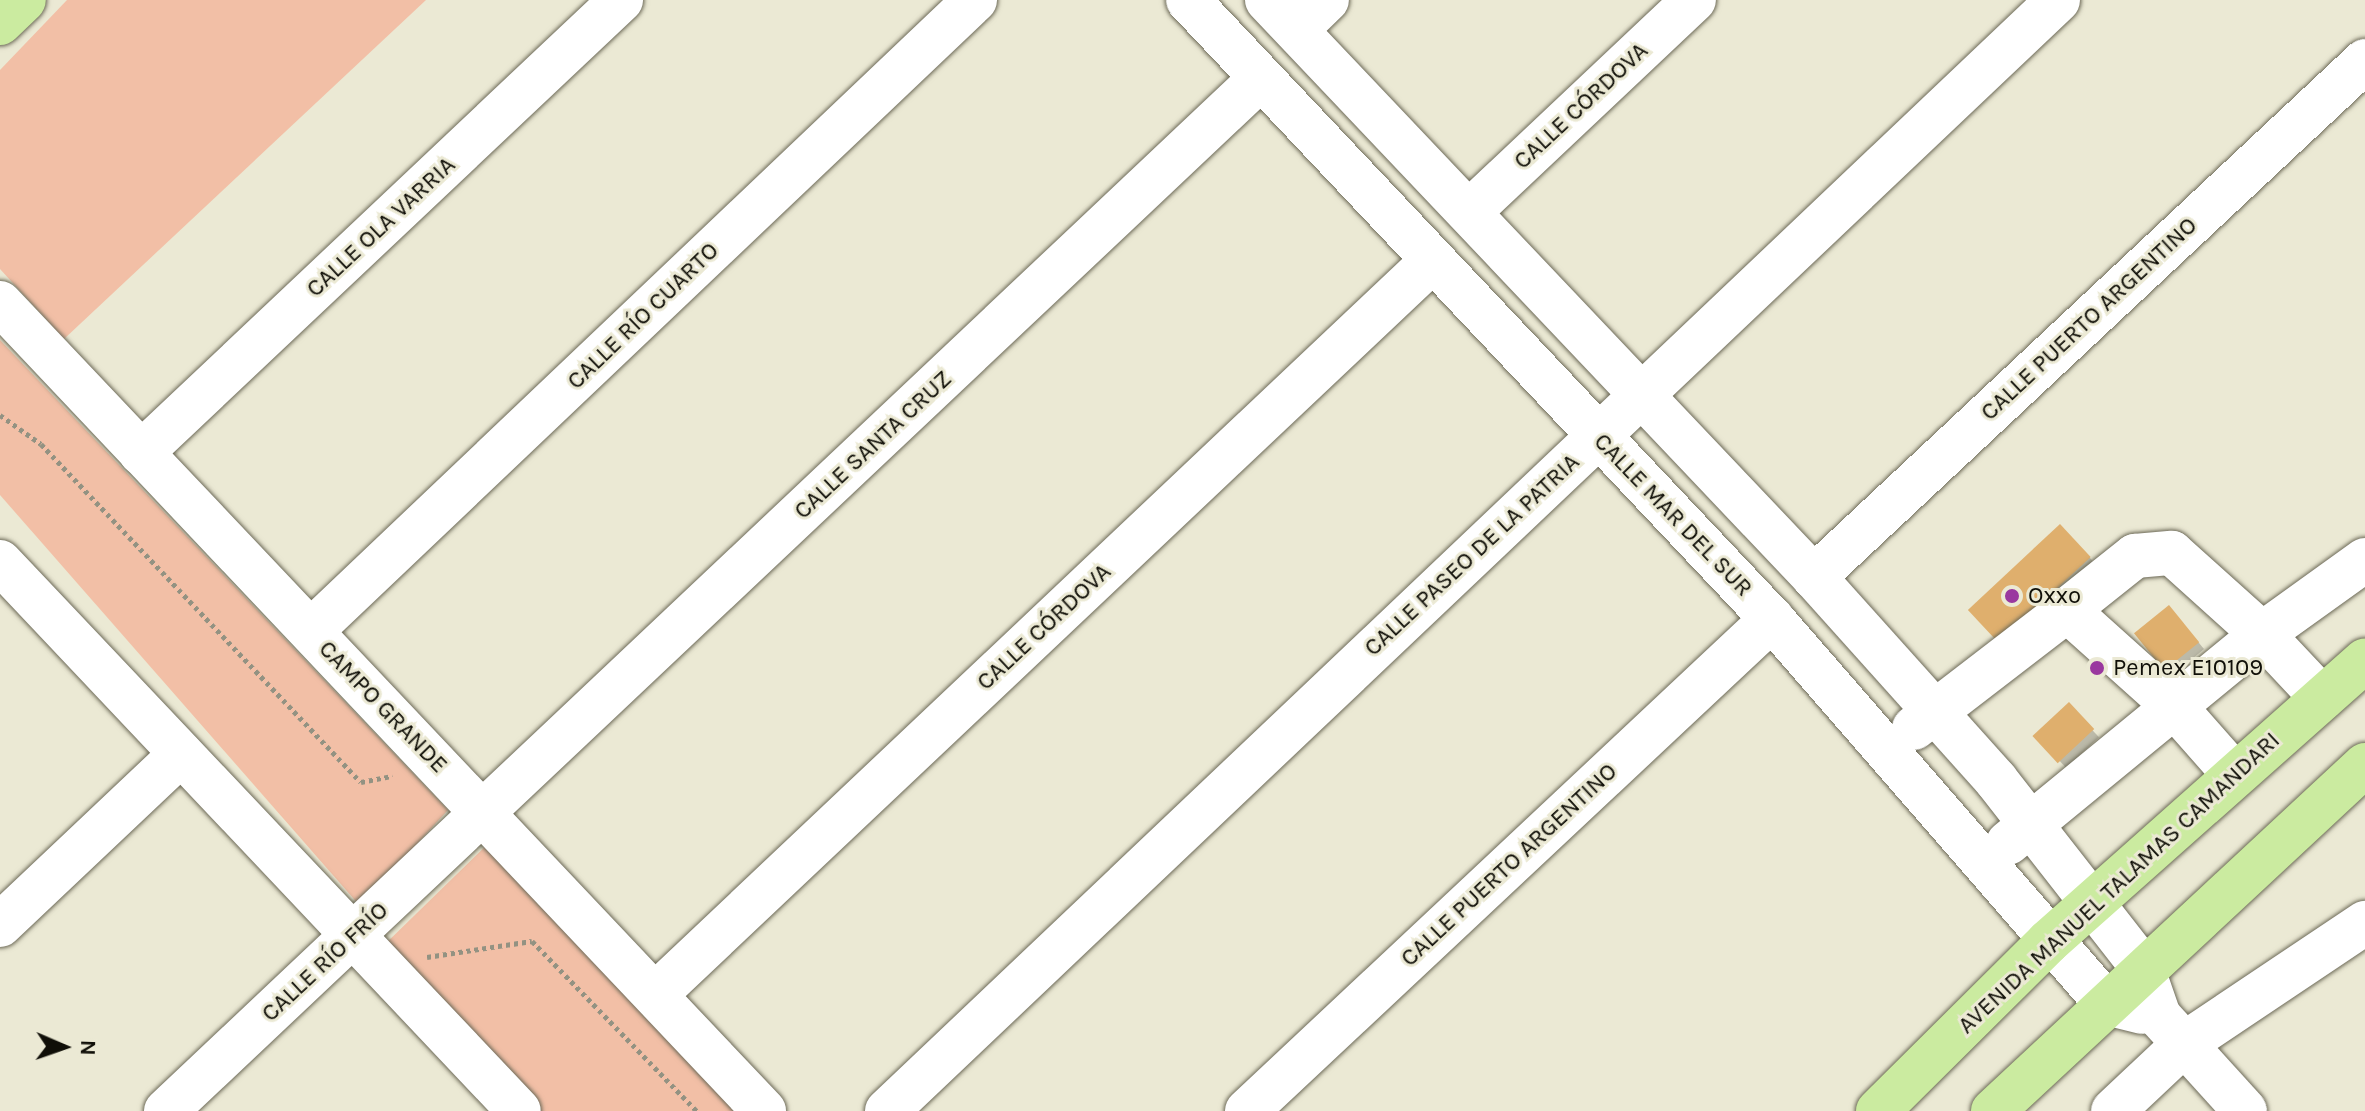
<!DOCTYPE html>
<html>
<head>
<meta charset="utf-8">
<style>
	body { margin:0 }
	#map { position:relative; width:2365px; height:1111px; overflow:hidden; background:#ebe9d4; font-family:Karla,sans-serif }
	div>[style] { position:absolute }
	.green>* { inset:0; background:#f2bfa6 }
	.shadow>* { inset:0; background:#0003; transform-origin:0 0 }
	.building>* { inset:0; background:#dfaf6d; transform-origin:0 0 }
	.path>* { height:5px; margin-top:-2.5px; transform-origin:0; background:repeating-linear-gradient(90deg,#939282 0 4px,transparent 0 8px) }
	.roads { filter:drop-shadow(0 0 2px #6c6957) drop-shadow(0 0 2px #6c6957) }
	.minor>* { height:44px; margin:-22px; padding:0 22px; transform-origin:22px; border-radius:22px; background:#fff }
	.major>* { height:44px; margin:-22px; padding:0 22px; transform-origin:22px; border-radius:22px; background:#cbeba0 }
	.dots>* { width:22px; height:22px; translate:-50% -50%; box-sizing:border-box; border:4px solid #ebe9d4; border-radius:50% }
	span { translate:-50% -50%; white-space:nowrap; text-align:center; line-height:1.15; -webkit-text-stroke:6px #ebe9d4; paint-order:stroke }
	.street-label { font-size:24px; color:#100f08 }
	.poi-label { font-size:24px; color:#100f08 }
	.left { translate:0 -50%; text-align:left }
	.north { position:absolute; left:24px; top:1007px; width:80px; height:80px; -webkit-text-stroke:6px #ebe9d4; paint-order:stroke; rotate:92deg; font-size:22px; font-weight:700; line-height:32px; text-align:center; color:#100f08 }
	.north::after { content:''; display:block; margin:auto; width:28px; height:36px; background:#100f08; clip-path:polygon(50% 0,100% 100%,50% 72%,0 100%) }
</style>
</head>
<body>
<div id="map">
	<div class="green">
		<i style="clip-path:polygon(67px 0,426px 0,64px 339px,0 269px,0 70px)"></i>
		<i style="clip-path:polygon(0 340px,448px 810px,360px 906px,0 495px)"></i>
		<i style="clip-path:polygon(495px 837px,752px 1111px,533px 1111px,380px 949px)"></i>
	</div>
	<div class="shadow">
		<i style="clip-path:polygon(2080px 547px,2109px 579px,1999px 642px)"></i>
		<i style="clip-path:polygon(2175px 614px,2204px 649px,2172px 676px,2166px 670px)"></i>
		<i style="left:2069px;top:705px;width:44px;height:45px;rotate:47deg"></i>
	</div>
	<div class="building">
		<i style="left:2060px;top:524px;width:45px;height:126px;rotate:47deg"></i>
		<i style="left:2169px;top:605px;width:48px;height:45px;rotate:51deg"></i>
		<i style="left:2069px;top:702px;width:37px;height:50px;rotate:47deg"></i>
	</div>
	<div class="path">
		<i style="left:0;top:415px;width:50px;rotate:35.3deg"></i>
		<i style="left:41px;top:444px;width:465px;rotate:46.6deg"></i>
		<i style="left:361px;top:782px;width:32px;rotate:-11deg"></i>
		<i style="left:427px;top:957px;width:106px;rotate:-8.7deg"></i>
		<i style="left:532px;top:941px;width:237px;rotate:45.9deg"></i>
	</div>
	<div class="roads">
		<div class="minor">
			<i style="left:1188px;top:0;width:851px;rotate:46.67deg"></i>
			<i style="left:1772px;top:619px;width:509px;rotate:48.98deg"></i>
			<i style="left:2106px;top:1003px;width:37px;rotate:14deg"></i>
			<i style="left:1267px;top:0;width:795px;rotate:46.53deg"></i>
			<i style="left:1814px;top:577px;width:273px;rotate:48.1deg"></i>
			<i style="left:1996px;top:780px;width:237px;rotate:52deg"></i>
			<i style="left:2142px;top:967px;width:52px;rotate:70.9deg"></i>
			<i style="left:2159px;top:1016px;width:128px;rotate:47.8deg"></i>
			<i style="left:1296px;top:30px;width:43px;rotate:-44.1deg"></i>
			<i style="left:1469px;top:212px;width:309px;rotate:-43.3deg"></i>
			<i style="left:0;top:303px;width:1112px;rotate:46.6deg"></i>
			<i style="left:141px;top:453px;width:660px;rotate:-43.34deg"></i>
			<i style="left:0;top:562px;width:755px;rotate:46.61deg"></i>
			<i style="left:1814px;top:577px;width:755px;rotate:-43.12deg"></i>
			<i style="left:311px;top:631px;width:916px;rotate:-43.54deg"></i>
			<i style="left:1914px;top:728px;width:193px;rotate:-37.6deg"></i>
			<i style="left:2234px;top:774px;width:89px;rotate:-131.4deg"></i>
			<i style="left:2175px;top:707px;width:145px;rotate:-138.1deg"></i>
			<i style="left:2067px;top:610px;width:87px;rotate:-38.5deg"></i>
			<i style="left:2135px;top:556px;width:37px;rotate:-5deg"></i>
			<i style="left:2172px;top:553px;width:121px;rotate:42deg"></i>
			<i style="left:2262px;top:634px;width:88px;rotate:46.8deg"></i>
			<i style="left:2008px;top:843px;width:329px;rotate:-39.4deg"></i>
			<i style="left:2262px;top:634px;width:127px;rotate:-35.7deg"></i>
			<i style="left:0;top:925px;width:249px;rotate:-43.4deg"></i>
			<i style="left:656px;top:994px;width:1069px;rotate:-43.37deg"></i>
			<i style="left:166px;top:1111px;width:1505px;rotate:-43.33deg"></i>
			<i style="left:887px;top:1111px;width:1614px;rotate:-43.49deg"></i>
			<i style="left:1247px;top:1111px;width:720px;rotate:-43.14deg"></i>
			<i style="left:2113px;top:1111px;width:98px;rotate:-43.3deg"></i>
			<i style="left:2184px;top:1044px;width:218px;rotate:-33.8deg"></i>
		</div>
		<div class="major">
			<i style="left:0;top:23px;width:33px;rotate:-44deg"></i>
			<i style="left:1878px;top:1111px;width:240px;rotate:-44.8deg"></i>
			<i style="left:2048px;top:942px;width:424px;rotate:-41.6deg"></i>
			<i style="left:1993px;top:1111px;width:508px;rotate:-42.93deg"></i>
		</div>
	</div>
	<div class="dots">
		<i style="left:2012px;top:596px;background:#9a389f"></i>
		<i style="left:2097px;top:668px;background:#9a389f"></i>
	</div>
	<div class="street-label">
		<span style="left:1581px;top:106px;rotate:-43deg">CALLE CÓRDOVA</span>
		<span style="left:381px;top:227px;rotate:-43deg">CALLE OLA VARRIA</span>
		<span style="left:643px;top:316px;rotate:-44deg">CALLE RÍO CUARTO</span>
		<span style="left:2089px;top:319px;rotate:-43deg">CALLE PUERTO ARGENTINO</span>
		<span style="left:873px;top:445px;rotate:-43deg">CALLE SANTA CRUZ</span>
		<span style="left:1673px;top:515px;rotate:46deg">CALLE MAR DEL SUR</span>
		<span style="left:1472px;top:555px;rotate:-43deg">CALLE PASEO DE LA PATRIA</span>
		<span style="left:1044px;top:627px;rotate:-43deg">CALLE CÓRDOVA</span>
		<span style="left:383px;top:707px;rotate:46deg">CAMPO GRANDE</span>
		<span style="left:1509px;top:865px;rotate:-43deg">CALLE PUERTO ARGENTINO</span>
		<span style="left:2119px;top:883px;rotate:-43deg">AVENIDA MANUEL TALAMAS CAMANDARI</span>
		<span style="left:325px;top:962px;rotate:-43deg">CALLE RÍO FRÍO</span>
	</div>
	<div class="poi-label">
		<span class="left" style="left:2028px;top:596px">Oxxo</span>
		<span class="left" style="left:2113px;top:668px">Pemex E10109</span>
	</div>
	<div class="north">N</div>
</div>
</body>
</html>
